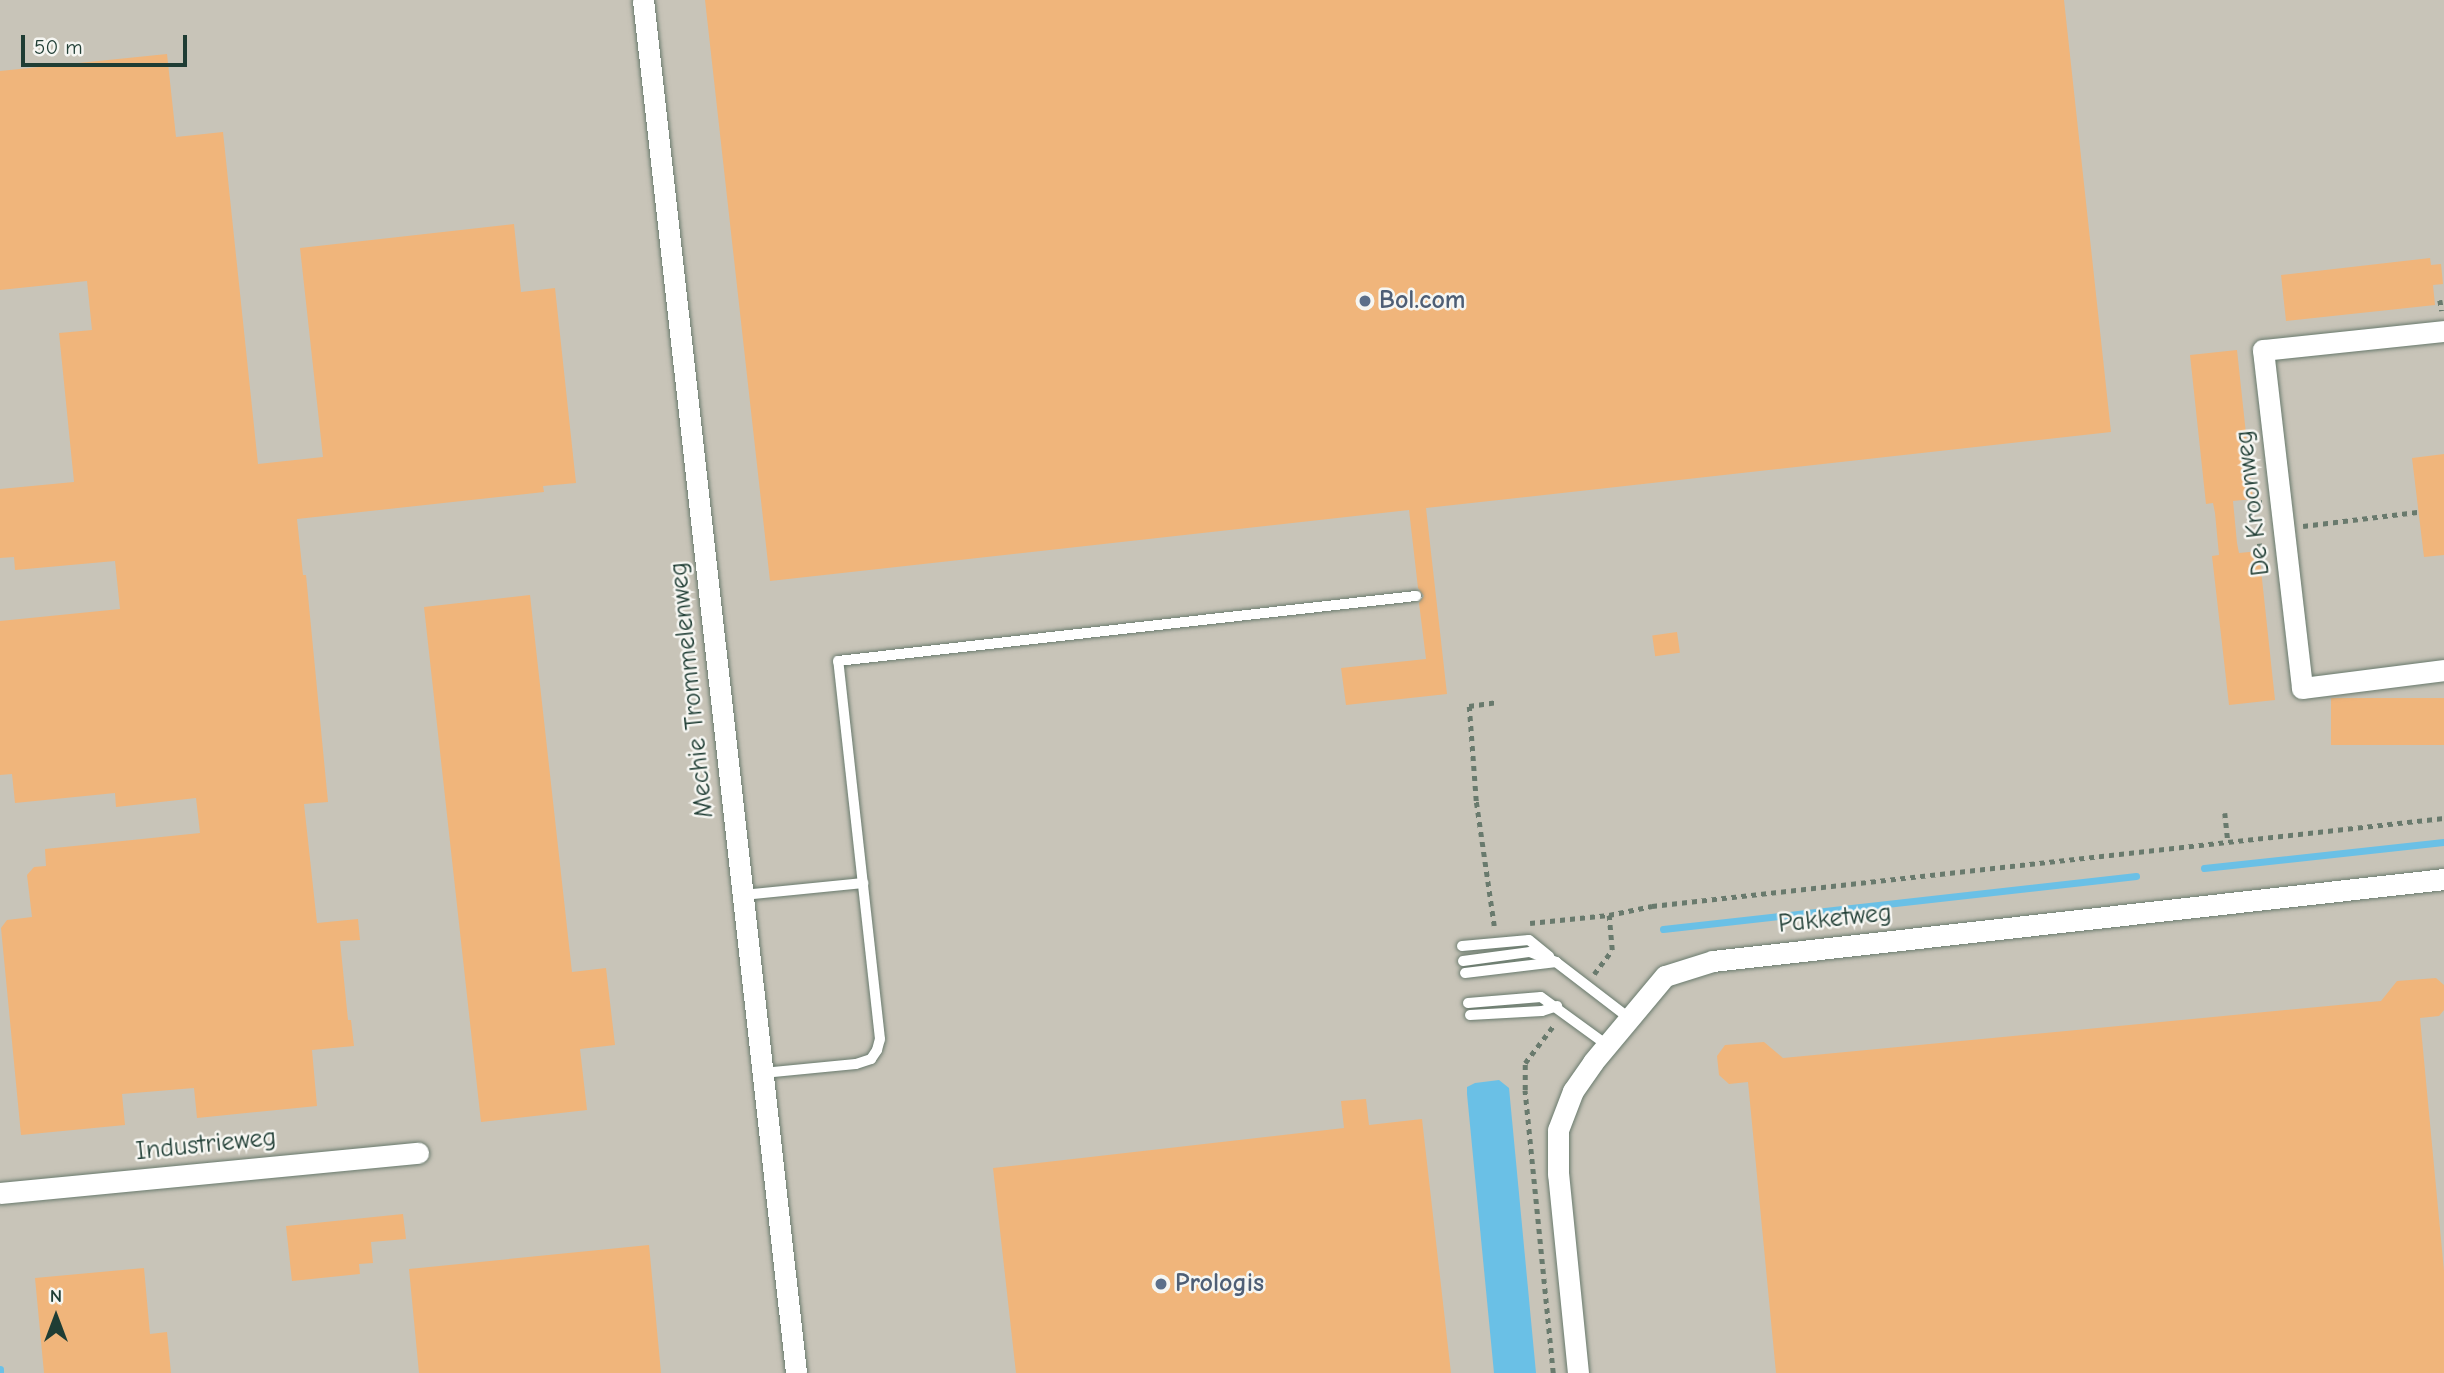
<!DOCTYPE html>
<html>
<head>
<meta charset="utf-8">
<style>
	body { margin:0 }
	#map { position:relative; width:2444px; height:1373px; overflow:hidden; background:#f2ebd8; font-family:"Comic Neue",sans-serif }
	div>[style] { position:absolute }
	.industrial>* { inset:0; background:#c8c4b8; transform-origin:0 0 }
	.water>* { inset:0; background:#6ac0e6 }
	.stream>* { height:7px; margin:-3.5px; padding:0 3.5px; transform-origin:3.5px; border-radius:3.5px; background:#6ac0e6 }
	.building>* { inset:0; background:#f0b57b; transform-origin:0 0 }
	.path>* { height:4.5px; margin-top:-2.25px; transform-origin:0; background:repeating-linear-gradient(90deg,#697a6d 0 5px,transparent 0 10px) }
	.roads { filter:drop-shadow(0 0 2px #697a6d) drop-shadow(0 0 2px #697a6d) }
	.lane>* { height:10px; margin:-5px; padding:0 5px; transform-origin:5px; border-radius:5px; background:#fff }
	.street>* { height:21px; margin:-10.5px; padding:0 10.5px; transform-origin:10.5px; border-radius:10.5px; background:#fff }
	.dots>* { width:19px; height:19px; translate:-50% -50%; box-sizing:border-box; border:4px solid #f6f6f2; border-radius:50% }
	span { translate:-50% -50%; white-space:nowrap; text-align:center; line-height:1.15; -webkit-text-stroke:5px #f6f6f2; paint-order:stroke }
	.service-label { font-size:26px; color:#4e5e75; font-weight:700 }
	.left { translate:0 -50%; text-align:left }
	.street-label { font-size:26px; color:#1f3d34 }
	.north { position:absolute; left:21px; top:1282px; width:70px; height:70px; -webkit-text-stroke:5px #f6f6f2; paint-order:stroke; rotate:0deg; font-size:19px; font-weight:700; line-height:28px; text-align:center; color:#1f3d34 }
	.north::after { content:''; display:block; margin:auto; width:24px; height:32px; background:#1f3d34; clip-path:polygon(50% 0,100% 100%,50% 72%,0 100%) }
	.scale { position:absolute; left:21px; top:35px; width:166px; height:32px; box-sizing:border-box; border:4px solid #1f3d34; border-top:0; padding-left:9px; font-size:21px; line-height:24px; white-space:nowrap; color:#1f3d34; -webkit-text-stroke:5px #f6f6f2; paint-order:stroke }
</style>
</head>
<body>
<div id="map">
	<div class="industrial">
		<i style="left:0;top:0;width:2444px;height:1373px"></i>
	</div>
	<div class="water">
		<i style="clip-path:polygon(1499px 1080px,1509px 1088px,1536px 1373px,1494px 1373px,1467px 1094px,1467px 1087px,1475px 1083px)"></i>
	</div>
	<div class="stream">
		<i style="left:2204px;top:868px;width:241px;rotate:-6.2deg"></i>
		<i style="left:1663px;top:929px;width:476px;rotate:-6.4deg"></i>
		<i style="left:0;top:1369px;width:4px;rotate:90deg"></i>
	</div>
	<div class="building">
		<i style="clip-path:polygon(705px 0,2064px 0,2111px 432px,1426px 508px,1447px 694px,1346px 705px,1341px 668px,1426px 659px,1419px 603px,1424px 596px,1418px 588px,1409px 510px,770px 581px)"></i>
		<i style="clip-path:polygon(167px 54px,176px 137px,223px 132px,258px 464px,323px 457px,300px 248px,514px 224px,521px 292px,555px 288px,576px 483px,543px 486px,544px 492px,297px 519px,303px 575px,306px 575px,328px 802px,304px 804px,317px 923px,358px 919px,360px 940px,340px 941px,348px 1020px,351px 1020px,354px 1046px,312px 1050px,317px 1106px,197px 1118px,194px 1088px,122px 1094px,125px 1125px,21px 1135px,1px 928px,7px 920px,32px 917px,27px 875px,34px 867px,46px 866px,45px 849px,200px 833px,196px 798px,116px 807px,115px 793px,15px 803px,12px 774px,0 775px,0 621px,120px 609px,115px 561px,15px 570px,14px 557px,0 558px,0 489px,74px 482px,59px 333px,92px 330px,87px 281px,0 290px,0 71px)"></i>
		<i style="clip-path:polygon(2430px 258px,2431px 265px,2441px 264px,2443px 284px,2433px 285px,2435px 305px,2286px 321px,2281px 275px)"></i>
		<i style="clip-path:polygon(2237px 350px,2253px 499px,2233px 501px,2237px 543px,2239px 553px,2259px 551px,2275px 700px,2229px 705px,2212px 556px,2219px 555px,2215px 513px,2213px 503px,2206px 504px,2190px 355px)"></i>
		<i style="clip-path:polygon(2444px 454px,2444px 555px,2424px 557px,2412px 458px)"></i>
		<i style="clip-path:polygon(530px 595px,572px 972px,606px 968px,615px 1045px,580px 1049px,587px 1110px,481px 1122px,424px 607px)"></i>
		<i style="left:1677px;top:632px;width:21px;height:25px;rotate:82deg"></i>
		<i style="left:2444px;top:698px;width:47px;height:113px;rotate:90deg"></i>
		<i style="clip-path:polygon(2436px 978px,2444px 985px,2444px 1010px,2439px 1016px,2420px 1018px,2444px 1271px,2444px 1373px,1776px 1373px,1748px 1082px,1729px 1084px,1719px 1075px,1717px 1056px,1725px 1045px,1764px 1042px,1783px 1058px,2381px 1001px,2397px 981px)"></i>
		<i style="clip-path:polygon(1366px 1099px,1369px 1125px,1422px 1119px,1451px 1373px,1016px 1373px,993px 1168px,1344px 1128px,1341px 1101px)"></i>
		<i style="clip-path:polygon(403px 1214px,406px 1239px,371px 1242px,373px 1263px,359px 1264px,360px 1274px,292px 1281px,286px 1226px)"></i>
		<i style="clip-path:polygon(649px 1245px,661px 1373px,419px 1373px,409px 1269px)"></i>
		<i style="clip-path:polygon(144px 1268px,150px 1334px,167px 1332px,171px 1373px,44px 1373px,35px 1278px)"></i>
	</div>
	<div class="path">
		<i style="left:2440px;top:300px;width:11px;rotate:80deg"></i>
		<i style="left:2251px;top:503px;width:11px;rotate:-5deg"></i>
		<i style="left:2303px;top:526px;width:115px;rotate:-7deg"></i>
		<i style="left:2257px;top:546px;width:10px;rotate:-6deg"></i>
		<i style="left:2225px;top:813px;width:29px;rotate:84deg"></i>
		<i style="left:1530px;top:923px;width:79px;rotate:-5.8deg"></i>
		<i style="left:1494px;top:926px;width:126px;rotate:-98.2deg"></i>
		<i style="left:1476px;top:801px;width:95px;rotate:-94.2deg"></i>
		<i style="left:1469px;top:706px;width:29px;rotate:-8deg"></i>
		<i style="left:1594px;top:974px;width:30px;rotate:-53deg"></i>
		<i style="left:1612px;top:950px;width:35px;rotate:-95deg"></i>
		<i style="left:1609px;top:915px;width:44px;rotate:-11.8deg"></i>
		<i style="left:1652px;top:906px;width:797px;rotate:-6.34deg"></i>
		<i style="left:1553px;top:1373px;width:284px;rotate:-95.7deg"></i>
		<i style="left:1525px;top:1090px;width:27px;rotate:-90deg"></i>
		<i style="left:1525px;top:1063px;width:48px;rotate:-52.7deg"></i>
	</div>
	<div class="roads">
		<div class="lane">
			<i style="left:743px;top:895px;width:121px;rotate:-5.7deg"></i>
			<i style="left:1462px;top:946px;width:67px;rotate:-5.1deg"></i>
			<i style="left:1529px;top:940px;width:26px;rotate:39deg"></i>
			<i style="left:1463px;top:961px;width:68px;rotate:-7.7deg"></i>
			<i style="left:1530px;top:952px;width:28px;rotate:21deg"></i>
			<i style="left:1556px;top:962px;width:92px;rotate:37.5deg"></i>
			<i style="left:1465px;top:973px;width:92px;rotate:-6.9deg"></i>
			<i style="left:1468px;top:1003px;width:73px;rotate:-4.7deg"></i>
			<i style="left:1541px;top:997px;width:82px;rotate:36deg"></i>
			<i style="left:1470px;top:1015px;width:72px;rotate:-3.2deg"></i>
			<i style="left:1542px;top:1011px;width:16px;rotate:-18deg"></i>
			<i style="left:763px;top:1073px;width:93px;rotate:-5.5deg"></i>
			<i style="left:856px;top:1064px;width:16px;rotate:-18deg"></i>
			<i style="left:871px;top:1059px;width:11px;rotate:-56deg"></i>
			<i style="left:877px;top:1050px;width:11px;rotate:-75deg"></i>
			<i style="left:880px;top:1039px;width:380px;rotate:-96.3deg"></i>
			<i style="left:838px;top:661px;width:582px;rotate:-6.42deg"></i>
		</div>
		<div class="street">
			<i style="left:643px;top:0;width:1381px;rotate:83.64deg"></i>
			<i style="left:2444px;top:331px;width:182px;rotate:174deg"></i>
			<i style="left:2263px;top:350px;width:340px;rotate:83.4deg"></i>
			<i style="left:2302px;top:688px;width:143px;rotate:-7.2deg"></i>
			<i style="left:0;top:1193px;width:420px;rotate:-5.5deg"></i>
			<i style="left:1578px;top:1373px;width:200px;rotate:-95.7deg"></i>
			<i style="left:1558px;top:1174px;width:44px;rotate:-90deg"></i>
			<i style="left:1558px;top:1130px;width:42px;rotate:-69deg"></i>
			<i style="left:1573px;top:1091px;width:35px;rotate:-55deg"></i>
			<i style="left:1593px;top:1062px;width:112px;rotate:-50.1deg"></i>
			<i style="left:1665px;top:976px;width:50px;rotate:-17.4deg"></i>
			<i style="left:1713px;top:961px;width:736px;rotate:-6.4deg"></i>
		</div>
	</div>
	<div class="dots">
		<i style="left:1365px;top:301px;background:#5c6f8a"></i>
		<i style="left:1161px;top:1284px;background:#5c6f8a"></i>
	</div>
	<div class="service-label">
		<span class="left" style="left:1379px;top:301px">Bol.com</span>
		<span class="left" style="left:1175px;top:1284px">Prologis</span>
	</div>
	<div class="street-label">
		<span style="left:2253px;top:503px;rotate:-97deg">De Kroonweg</span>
		<span style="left:692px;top:690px;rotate:-96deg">Mechie Trommelenweg</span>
		<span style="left:1835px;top:919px;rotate:-6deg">Pakketweg</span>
		<span style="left:206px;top:1145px;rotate:-6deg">Industrieweg</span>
	</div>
	<div class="north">N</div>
	<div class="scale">50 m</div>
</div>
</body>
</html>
